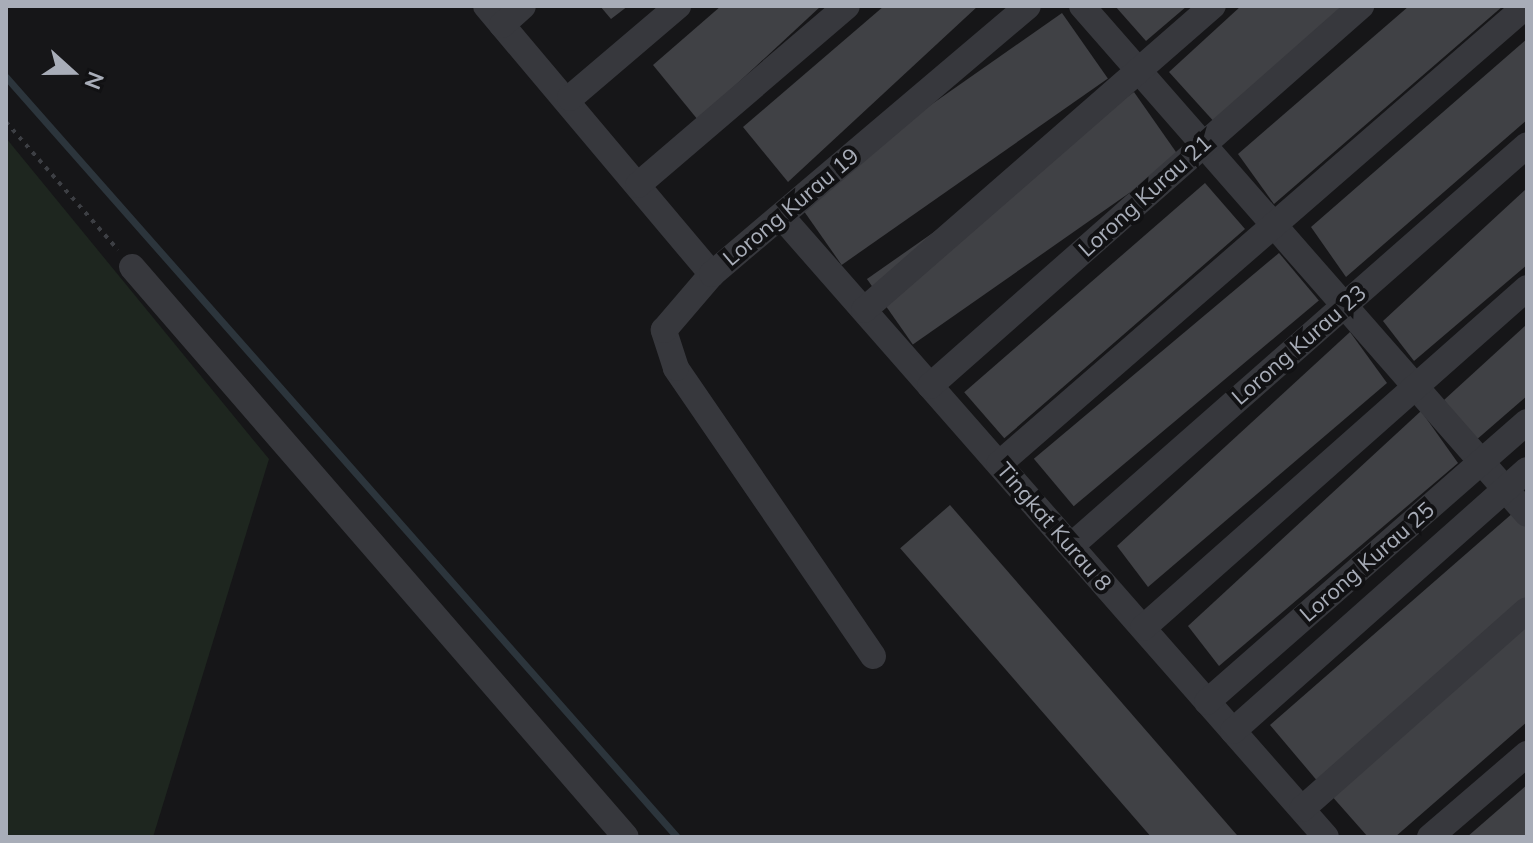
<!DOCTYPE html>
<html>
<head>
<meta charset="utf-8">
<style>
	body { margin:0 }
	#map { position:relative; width:1533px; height:843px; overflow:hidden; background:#161618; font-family:Mulish,sans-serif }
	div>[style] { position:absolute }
	.green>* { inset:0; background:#1e261f }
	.stream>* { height:7px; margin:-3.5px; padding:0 3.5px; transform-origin:3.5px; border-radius:3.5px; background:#2c353c }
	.building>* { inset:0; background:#404145; transform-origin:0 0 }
	.path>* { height:4px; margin-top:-2px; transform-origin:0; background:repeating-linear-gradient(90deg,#3d3f44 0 4px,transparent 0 10px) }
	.minor>* { height:26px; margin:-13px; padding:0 13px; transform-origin:13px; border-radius:13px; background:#37383d }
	span { translate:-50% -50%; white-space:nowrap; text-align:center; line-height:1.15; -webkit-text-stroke:8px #111113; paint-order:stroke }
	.street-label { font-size:22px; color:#a8adb8 }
	.frame { position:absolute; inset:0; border:8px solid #a8adb8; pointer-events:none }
	.north { position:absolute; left:32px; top:32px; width:80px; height:80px; -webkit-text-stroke:6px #111113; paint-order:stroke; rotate:111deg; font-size:22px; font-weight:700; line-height:32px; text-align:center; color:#a8adb8 }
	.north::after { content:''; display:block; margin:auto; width:28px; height:36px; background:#a8adb8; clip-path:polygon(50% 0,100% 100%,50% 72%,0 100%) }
</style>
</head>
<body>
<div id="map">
	<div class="green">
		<i style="clip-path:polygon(6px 138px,269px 459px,153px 837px,6px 837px)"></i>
	</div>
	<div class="stream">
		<i style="left:6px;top:77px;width:1014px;rotate:48.56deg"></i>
	</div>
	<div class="building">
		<i style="clip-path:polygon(600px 6px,628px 6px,611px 19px)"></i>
		<i style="clip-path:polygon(721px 6px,821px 6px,698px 120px,653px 65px)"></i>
		<i style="clip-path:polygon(884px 6px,978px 6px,788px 182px,743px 127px)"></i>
		<i style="clip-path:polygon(1115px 6px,1187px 6px,1146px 41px)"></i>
		<i style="clip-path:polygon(1241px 6px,1345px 6px,1217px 125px,1169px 72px)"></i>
		<i style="clip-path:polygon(1409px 6px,1503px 6px,1274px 204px,1238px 154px)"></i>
		<i style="left:1062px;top:13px;width:80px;height:325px;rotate:55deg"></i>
		<i style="clip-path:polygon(1527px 39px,1527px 120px,1346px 277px,1311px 227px)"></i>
		<i style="left:1134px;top:92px;width:80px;height:326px;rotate:55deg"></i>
		<i style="left:1205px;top:183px;width:61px;height:319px;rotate:49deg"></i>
		<i style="clip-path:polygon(1527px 188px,1527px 265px,1414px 361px,1383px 321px)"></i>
		<i style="left:1279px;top:253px;width:62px;height:320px;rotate:50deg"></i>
		<i style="clip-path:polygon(1527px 324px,1527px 396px,1475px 441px,1444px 400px)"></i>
		<i style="clip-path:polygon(1350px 332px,1387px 383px,1148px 587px,1117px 546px)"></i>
		<i style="clip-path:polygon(1421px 411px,1458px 463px,1219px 666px,1188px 626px)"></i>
		<i style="left:950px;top:505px;width:438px;height:66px;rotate:49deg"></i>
		<i style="clip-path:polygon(1514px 512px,1527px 527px,1527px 600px,1319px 783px,1270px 725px)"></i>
		<i style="clip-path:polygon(1527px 622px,1527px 722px,1395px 837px,1368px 837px,1330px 794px)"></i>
		<i style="clip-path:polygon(1527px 785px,1527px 837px,1467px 837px)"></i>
	</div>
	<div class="path">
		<i style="left:6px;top:122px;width:170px;rotate:48.8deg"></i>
	</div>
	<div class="minor">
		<i style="left:486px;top:6px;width:351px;rotate:49.9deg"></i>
		<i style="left:1082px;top:6px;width:675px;rotate:48.78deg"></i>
		<i style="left:502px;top:25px;width:28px;rotate:-42deg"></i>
		<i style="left:570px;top:98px;width:142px;rotate:-40.4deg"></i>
		<i style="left:638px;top:185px;width:275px;rotate:-40.6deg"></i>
		<i style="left:781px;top:216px;width:826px;rotate:48.73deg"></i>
		<i style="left:132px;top:267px;width:754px;rotate:49.09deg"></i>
		<i style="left:864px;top:310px;width:463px;rotate:-41.1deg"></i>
		<i style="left:930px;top:386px;width:575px;rotate:-41.4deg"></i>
		<i style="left:999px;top:464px;width:698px;rotate:-40.99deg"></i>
		<i style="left:1071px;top:546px;width:607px;rotate:-41.33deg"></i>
		<i style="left:1143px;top:628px;width:513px;rotate:-41.52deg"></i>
		<i style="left:873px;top:656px;width:349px;rotate:-124.4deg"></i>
		<i style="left:676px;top:368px;width:40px;rotate:-108deg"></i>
		<i style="left:664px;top:330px;width:74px;rotate:-49.4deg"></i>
		<i style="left:712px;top:274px;width:414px;rotate:-40.3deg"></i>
		<i style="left:1207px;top:702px;width:425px;rotate:-41.2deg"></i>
		<i style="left:1233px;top:731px;width:393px;rotate:-41.6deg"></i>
		<i style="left:1302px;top:809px;width:300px;rotate:-41.5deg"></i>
		<i style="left:1430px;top:837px;width:128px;rotate:-40.6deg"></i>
	</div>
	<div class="street-label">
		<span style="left:1145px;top:196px;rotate:-42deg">Lorong Kurau 21</span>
		<span style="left:791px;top:207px;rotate:-40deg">Lorong Kurau 19</span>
		<span style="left:1299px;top:345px;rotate:-41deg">Lorong Kurau 23</span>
		<span style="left:1054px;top:527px;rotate:49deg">Tingkat Kurau 8</span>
		<span style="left:1367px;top:562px;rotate:-41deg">Lorong Kurau 25</span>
	</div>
	<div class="frame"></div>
	<div class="north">N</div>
</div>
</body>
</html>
